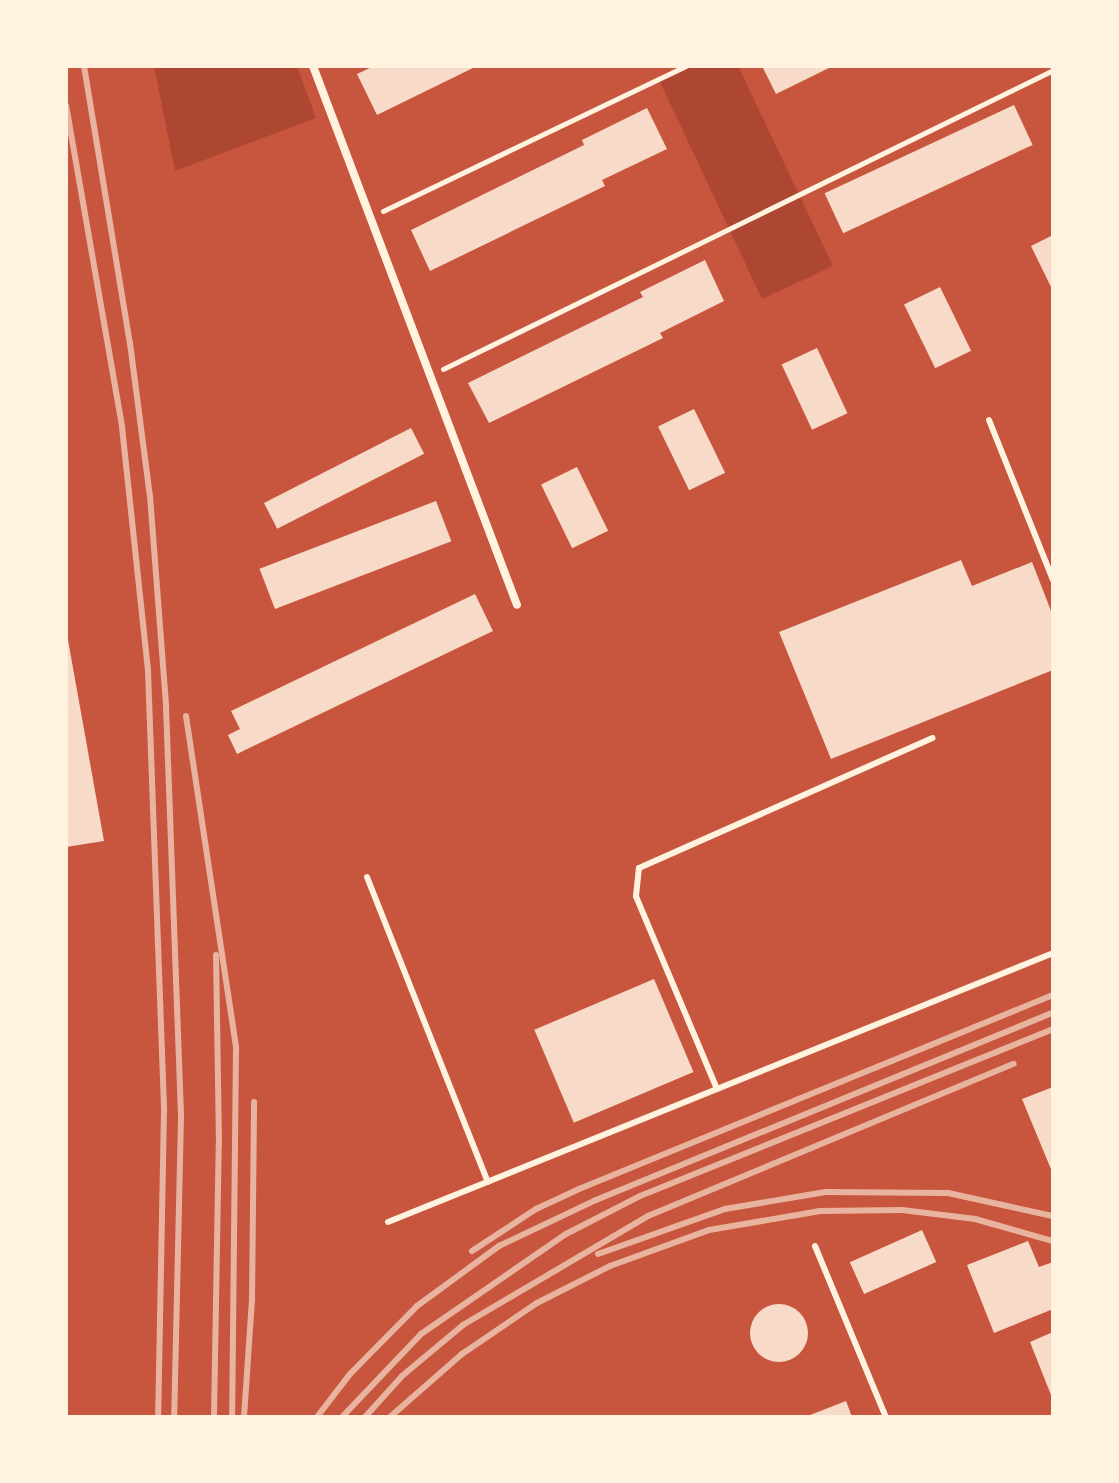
<!DOCTYPE html>
<html>
<head>
<meta charset="utf-8">
<style>
	body { margin:0 }
	#map { position:relative; width:1119px; height:1483px; overflow:hidden; background:#c8553d; font-family:"DM Sans",sans-serif }
	div>[style] { position:absolute }
	.green>* { inset:0; background:#ae4732 }
	.building>* { inset:0; background:#f7dbc8; transform-origin:0 0 }
	.round { border-radius:50% }
	.path>* { height:5px; margin:-2.5px; padding:0 2.5px; transform-origin:2.5px; border-radius:2.5px; background:#fff3e0 }
	.service>* { height:6px; margin:-3px; padding:0 3px; transform-origin:3px; border-radius:3px; background:#fff3e0 }
	.minor>* { height:8px; margin:-4px; padding:0 4px; transform-origin:4px; border-radius:4px; background:#fff3e0 }
	.rail>* { height:6px; margin:-3px; padding:0 3px; transform-origin:3px; border-radius:3px; background:#e9b49f }
	span { translate:-50% -50%; white-space:nowrap; text-align:center; line-height:1.15; -webkit-text-stroke:6px #fff3e0; paint-order:stroke }
	.frame { position:absolute; inset:0; border:68px solid #fff3e0; pointer-events:none }
</style>
</head>
<body>
<div id="map">
	<div class="green">
		<i style="clip-path:polygon(154px 66px,297px 66px,316px 118px,175px 171px)"></i>
		<i style="clip-path:polygon(694px 66px,738px 66px,833px 266px,762px 299px,660px 82px)"></i>
	</div>
	<div class="building">
		<i style="clip-path:polygon(374px 66px,477px 66px,377px 115px,357px 74px)"></i>
		<i style="clip-path:polygon(762px 66px,833px 66px,776px 94px)"></i>
		<i style="left:1014px;top:105px;width:44px;height:209px;rotate:65deg"></i>
		<i style="clip-path:polygon(647px 108px,667px 149px,602px 180px,605px 186px,430px 271px,411px 230px,584px 145px,582px 140px)"></i>
		<i style="clip-path:polygon(1053px 235px,1053px 291px,1031px 246px)"></i>
		<i style="clip-path:polygon(705px 260px,724px 301px,660px 333px,663px 338px,489px 423px,468px 383px,643px 297px,640px 292px)"></i>
		<i style="left:940px;top:287px;width:71px;height:40px;rotate:64deg"></i>
		<i style="left:817px;top:348px;width:72px;height:39px;rotate:65deg"></i>
		<i style="left:694px;top:409px;width:71px;height:40px;rotate:64deg"></i>
		<i style="left:411px;top:428px;width:29px;height:165px;rotate:63deg"></i>
		<i style="left:577px;top:467px;width:71px;height:40px;rotate:64deg"></i>
		<i style="left:436px;top:501px;width:43px;height:189px;rotate:69deg"></i>
		<i style="clip-path:polygon(961px 560px,972px 586px,1032px 562px,1053px 616px,1053px 670px,831px 759px,779px 632px)"></i>
		<i style="clip-path:polygon(475px 594px,493px 631px,237px 754px,228px 735px,240px 729px,231px 711px)"></i>
		<i style="clip-path:polygon(68px 640px,104px 841px,66px 847px,66px 641px)"></i>
		<i style="left:654px;top:979px;width:101px;height:130px;rotate:67deg"></i>
		<i style="clip-path:polygon(1053px 1087px,1053px 1174px,1022px 1099px)"></i>
		<i style="left:922px;top:1230px;width:35px;height:79px;rotate:66deg"></i>
		<i style="clip-path:polygon(1028px 1241px,1039px 1267px,1053px 1262px,1053px 1309px,994px 1333px,967px 1265px)"></i>
		<i class="round" style="left:750px;top:1304px;width:58px;height:58px"></i>
		<i style="clip-path:polygon(1053px 1332px,1053px 1400px,1030px 1342px)"></i>
		<i style="clip-path:polygon(846px 1401px,852px 1417px,805px 1417px)"></i>
	</div>
	<div class="path">
		<i style="left:383px;top:211px;width:335px;rotate:-25.6deg"></i>
		<i style="left:443px;top:369px;width:679px;rotate:-26.11deg"></i>
	</div>
	<div class="service">
		<i style="left:989px;top:420px;width:172px;rotate:68.2deg"></i>
		<i style="left:367px;top:877px;width:328px;rotate:68.4deg"></i>
		<i style="left:717px;top:1089px;width:209px;rotate:-112.8deg"></i>
		<i style="left:636px;top:896px;width:28px;rotate:-84deg"></i>
		<i style="left:639px;top:868px;width:321px;rotate:-23.9deg"></i>
		<i style="left:388px;top:1222px;width:717px;rotate:-22.02deg"></i>
		<i style="left:815px;top:1246px;width:185px;rotate:67.5deg"></i>
	</div>
	<div class="minor">
		<i style="left:313px;top:66px;width:576px;rotate:69.27deg"></i>
	</div>
	<div class="rail">
		<i style="left:84px;top:66px;width:281px;rotate:80.6deg"></i>
		<i style="left:130px;top:343px;width:154px;rotate:82.6deg"></i>
		<i style="left:150px;top:496px;width:211px;rotate:85.6deg"></i>
		<i style="left:166px;top:706px;width:411px;rotate:87.9deg"></i>
		<i style="left:181px;top:1117px;width:300px;rotate:91.3deg"></i>
		<i style="left:66px;top:105px;width:327px;rotate:80.1deg"></i>
		<i style="left:122px;top:427px;width:245px;rotate:83.9deg"></i>
		<i style="left:148px;top:671px;width:440px;rotate:87.9deg"></i>
		<i style="left:164px;top:1111px;width:306px;rotate:91.1deg"></i>
		<i style="left:186px;top:716px;width:336px;rotate:81.4deg"></i>
		<i style="left:236px;top:1048px;width:369px;rotate:90.6deg"></i>
		<i style="left:472px;top:1251px;width:77px;rotate:-33.3deg"></i>
		<i style="left:536px;top:1209px;width:47px;rotate:-24.9deg"></i>
		<i style="left:579px;top:1189px;width:512px;rotate:-22.26deg"></i>
		<i style="left:598px;top:1254px;width:135px;rotate:-19.5deg"></i>
		<i style="left:725px;top:1209px;width:102px;rotate:-9.6deg"></i>
		<i style="left:826px;top:1192px;width:122px;rotate:0.5deg"></i>
		<i style="left:948px;top:1193px;width:107px;rotate:12.4deg"></i>
		<i style="left:214px;top:1417px;width:273px;rotate:-89deg"></i>
		<i style="left:219px;top:1144px;width:189px;rotate:-90.9deg"></i>
		<i style="left:244px;top:1417px;width:116px;rotate:-86.1deg"></i>
		<i style="left:252px;top:1301px;width:199px;rotate:-89.4deg"></i>
		<i style="left:317px;top:1417px;width:54px;rotate:-52.5deg"></i>
		<i style="left:350px;top:1374px;width:95px;rotate:-45.4deg"></i>
		<i style="left:417px;top:1306px;width:102px;rotate:-36.2deg"></i>
		<i style="left:499px;top:1246px;width:107px;rotate:-25.4deg"></i>
		<i style="left:596px;top:1200px;width:494px;rotate:-22.3deg"></i>
		<i style="left:342px;top:1417px;width:115px;rotate:-46.4deg"></i>
		<i style="left:421px;top:1334px;width:176px;rotate:-34.6deg"></i>
		<i style="left:566px;top:1234px;width:83px;rotate:-27.2deg"></i>
		<i style="left:640px;top:1196px;width:445px;rotate:-22deg"></i>
		<i style="left:365px;top:1417px;width:55px;rotate:-47.9deg"></i>
		<i style="left:402px;top:1376px;width:80px;rotate:-39.9deg"></i>
		<i style="left:463px;top:1325px;width:215px;rotate:-30.5deg"></i>
		<i style="left:648px;top:1216px;width:396px;rotate:-22.6deg"></i>
		<i style="left:390px;top:1417px;width:96px;rotate:-41.2deg"></i>
		<i style="left:462px;top:1354px;width:91px;rotate:-34.2deg"></i>
		<i style="left:537px;top:1303px;width:82px;rotate:-26.9deg"></i>
		<i style="left:610px;top:1266px;width:105px;rotate:-20deg"></i>
		<i style="left:709px;top:1230px;width:113px;rotate:-9.7deg"></i>
		<i style="left:820px;top:1211px;width:82px;rotate:-0.7deg"></i>
		<i style="left:902px;top:1210px;width:74px;rotate:7deg"></i>
		<i style="left:975px;top:1219px;width:81px;rotate:15.8deg"></i>
	</div>
	<div class="frame"></div>
</div>
</body>
</html>
